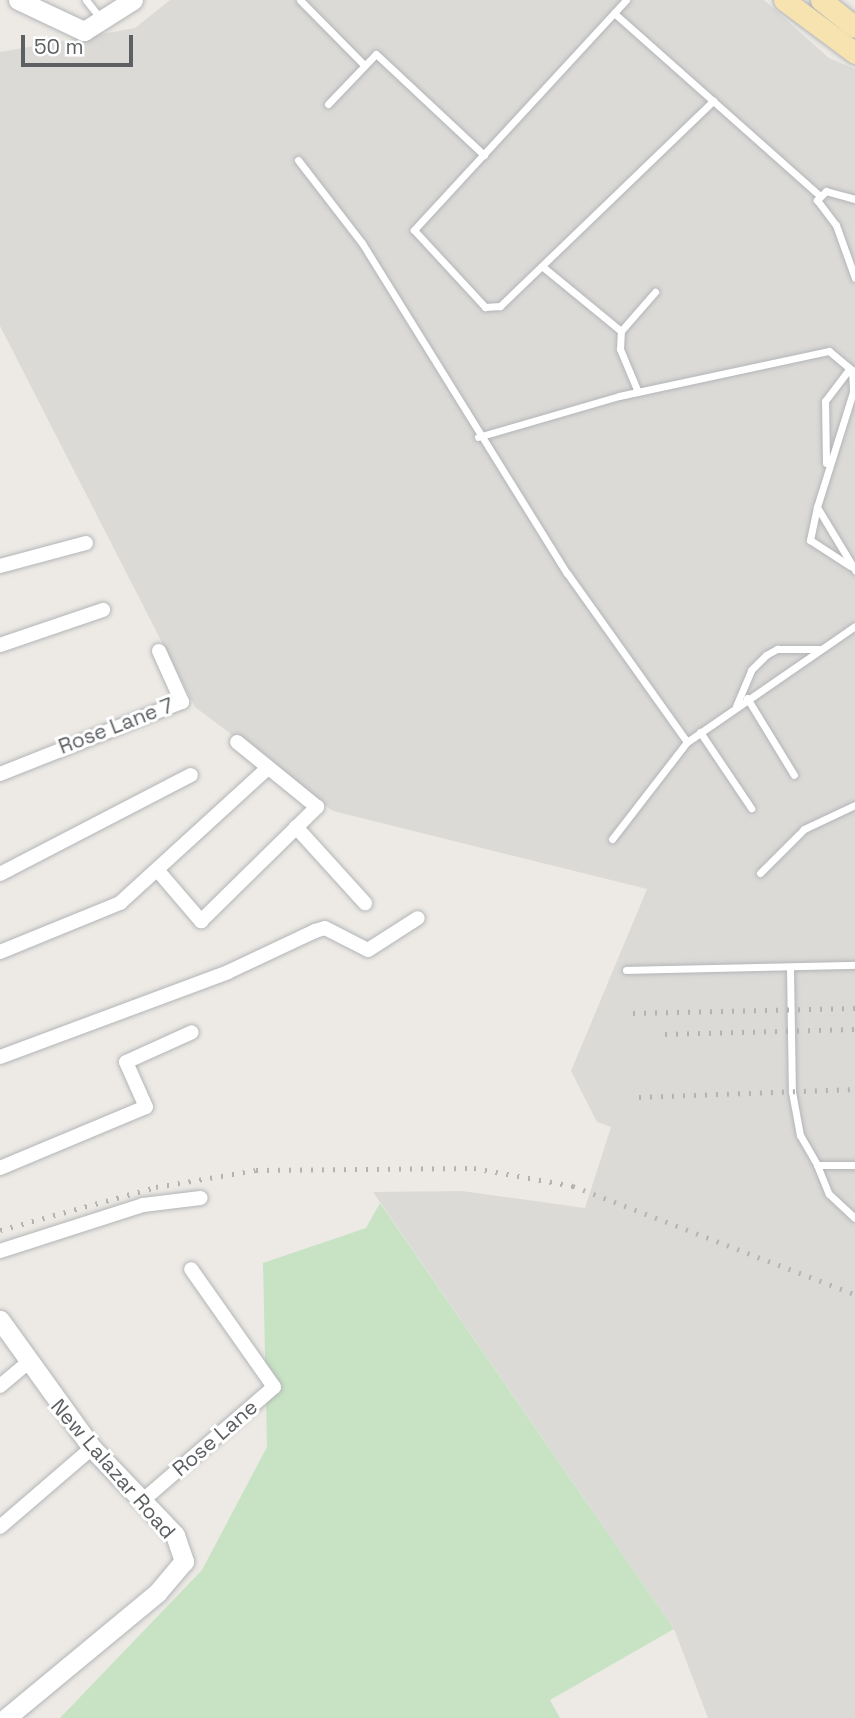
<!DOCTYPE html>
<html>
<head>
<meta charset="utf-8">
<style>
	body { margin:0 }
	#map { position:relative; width:855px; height:1718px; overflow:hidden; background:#edeae5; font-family:"Space Grotesk",sans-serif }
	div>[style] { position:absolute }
	.industrial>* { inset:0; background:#dcdad7 }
	.green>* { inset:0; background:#c7e3c3 }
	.roads { filter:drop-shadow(0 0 2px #b2b5b8) drop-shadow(0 0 2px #b2b5b8) }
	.lane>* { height:7px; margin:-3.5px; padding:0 3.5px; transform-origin:3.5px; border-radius:3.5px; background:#fff }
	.street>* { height:14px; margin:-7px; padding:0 7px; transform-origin:7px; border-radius:7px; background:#fff }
	.secondary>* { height:19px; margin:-9.5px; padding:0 9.5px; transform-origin:9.5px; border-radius:9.5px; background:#fff }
	.primary>* { height:21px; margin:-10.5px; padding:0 10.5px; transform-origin:10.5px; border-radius:10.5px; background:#f7e3b0 }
	.rail>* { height:4.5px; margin-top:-2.25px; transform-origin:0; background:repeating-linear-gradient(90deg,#b2b3b3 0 2px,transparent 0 11px) }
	span { translate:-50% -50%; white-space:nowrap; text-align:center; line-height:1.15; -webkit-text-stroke:6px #fff; paint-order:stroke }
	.street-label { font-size:21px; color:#5c6063 }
	.scale { position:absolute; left:21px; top:35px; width:112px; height:32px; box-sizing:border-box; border:4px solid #5c6063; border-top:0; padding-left:9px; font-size:21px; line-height:24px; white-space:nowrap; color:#5c6063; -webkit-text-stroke:5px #fff; paint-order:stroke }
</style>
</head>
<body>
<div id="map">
	<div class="industrial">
		<i style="clip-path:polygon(170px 0,764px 0,829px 58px,855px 69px,855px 1718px,708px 1718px,674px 1629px,373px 1192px,462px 1191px,585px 1208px,611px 1127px,597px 1122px,571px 1071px,647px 889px,333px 811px,195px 707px,0 326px,0 52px,135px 28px)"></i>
	</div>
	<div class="green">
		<i style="clip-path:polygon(380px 1203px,674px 1629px,550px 1700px,560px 1718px,60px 1718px,202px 1570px,267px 1447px,263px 1263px,366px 1228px)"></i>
	</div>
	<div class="roads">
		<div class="lane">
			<i style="left:86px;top:0;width:24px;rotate:52deg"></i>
			<i style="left:300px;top:0;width:91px;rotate:45.4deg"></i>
			<i style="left:626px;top:0;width:313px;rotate:132.7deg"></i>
			<i style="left:414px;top:230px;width:105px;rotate:47.3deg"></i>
			<i style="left:485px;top:307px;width:15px;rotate:-4deg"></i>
			<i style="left:500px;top:306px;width:296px;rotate:-43.9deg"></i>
			<i style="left:614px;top:13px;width:273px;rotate:41.6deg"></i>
			<i style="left:328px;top:104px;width:69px;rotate:-46.2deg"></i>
			<i style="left:376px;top:54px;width:148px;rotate:43.1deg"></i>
			<i style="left:298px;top:160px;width:105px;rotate:52.4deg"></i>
			<i style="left:362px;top:243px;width:388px;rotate:58.2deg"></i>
			<i style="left:567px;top:573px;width:207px;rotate:54.6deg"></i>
			<i style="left:855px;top:199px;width:30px;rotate:-165deg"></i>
			<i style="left:826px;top:191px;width:13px;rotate:135deg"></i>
			<i style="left:817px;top:200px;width:31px;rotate:53deg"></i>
			<i style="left:836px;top:225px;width:56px;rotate:70.3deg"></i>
			<i style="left:543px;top:267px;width:101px;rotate:39.4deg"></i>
			<i style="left:638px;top:392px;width:47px;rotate:-112.7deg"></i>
			<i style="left:620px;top:349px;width:18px;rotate:-87deg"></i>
			<i style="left:621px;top:331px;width:52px;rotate:-48.9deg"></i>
			<i style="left:478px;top:437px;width:147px;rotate:-16.2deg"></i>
			<i style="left:619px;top:396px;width:215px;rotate:-12.1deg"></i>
			<i style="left:829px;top:351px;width:30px;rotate:40deg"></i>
			<i style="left:852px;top:370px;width:22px;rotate:87deg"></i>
			<i style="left:853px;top:392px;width:121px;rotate:107.4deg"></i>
			<i style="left:817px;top:507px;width:74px;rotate:58.9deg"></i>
			<i style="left:826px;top:463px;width:62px;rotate:-90.9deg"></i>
			<i style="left:825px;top:401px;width:41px;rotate:-52.9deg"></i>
			<i style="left:817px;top:507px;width:34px;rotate:102deg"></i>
			<i style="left:810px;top:540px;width:48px;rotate:33deg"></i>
			<i style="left:747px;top:698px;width:90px;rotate:58.6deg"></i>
			<i style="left:736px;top:706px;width:39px;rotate:-67deg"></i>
			<i style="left:751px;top:670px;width:21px;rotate:-45deg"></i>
			<i style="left:766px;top:655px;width:13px;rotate:-29deg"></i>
			<i style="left:777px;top:649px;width:42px"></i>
			<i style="left:700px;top:732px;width:92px;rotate:56.1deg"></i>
			<i style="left:612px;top:839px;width:123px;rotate:-52.3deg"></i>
			<i style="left:687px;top:742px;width:204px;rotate:-34.6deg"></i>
			<i style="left:760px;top:873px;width:62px;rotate:-45deg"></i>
			<i style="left:804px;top:829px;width:56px;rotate:-25.2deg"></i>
			<i style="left:790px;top:968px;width:124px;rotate:89.1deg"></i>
			<i style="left:792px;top:1092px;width:44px;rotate:79.5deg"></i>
			<i style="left:800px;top:1135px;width:34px;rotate:60deg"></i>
			<i style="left:817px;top:1165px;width:38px"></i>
			<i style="left:626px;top:970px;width:229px;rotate:-1.3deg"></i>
			<i style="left:817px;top:1165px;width:31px;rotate:68deg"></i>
			<i style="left:829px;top:1194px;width:35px;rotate:43deg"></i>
		</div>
		<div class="street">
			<i style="left:0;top:566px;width:89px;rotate:-15deg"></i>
			<i style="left:0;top:645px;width:109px;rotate:-18.8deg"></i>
			<i style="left:0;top:774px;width:196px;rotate:-21.6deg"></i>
			<i style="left:182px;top:702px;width:56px;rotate:-114.3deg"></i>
			<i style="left:296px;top:827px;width:103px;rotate:47.8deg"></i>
			<i style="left:159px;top:872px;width:65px;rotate:49.4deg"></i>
			<i style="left:201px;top:921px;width:163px;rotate:-44.5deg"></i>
			<i style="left:317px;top:807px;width:103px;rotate:-140.9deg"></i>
			<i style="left:0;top:874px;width:215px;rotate:-27.4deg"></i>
			<i style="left:0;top:952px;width:130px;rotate:-22.2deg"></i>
			<i style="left:120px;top:903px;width:200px;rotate:-42.4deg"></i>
			<i style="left:0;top:1057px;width:243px;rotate:-20.4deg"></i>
			<i style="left:228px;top:972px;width:96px;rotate:-25.2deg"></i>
			<i style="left:315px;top:931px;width:10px;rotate:-17deg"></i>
			<i style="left:325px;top:928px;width:48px;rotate:27.1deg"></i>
			<i style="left:368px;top:950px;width:59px;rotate:-32.6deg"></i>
			<i style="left:0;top:1168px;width:158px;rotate:-22.7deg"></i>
			<i style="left:146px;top:1107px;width:49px;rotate:-114deg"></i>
			<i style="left:126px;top:1062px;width:72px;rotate:-24.4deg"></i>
			<i style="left:0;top:1251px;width:150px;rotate:-17.8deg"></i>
			<i style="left:143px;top:1205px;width:58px;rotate:-6.9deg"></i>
			<i style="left:0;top:1386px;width:35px;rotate:-40deg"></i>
			<i style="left:142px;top:1501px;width:174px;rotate:-40.8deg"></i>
			<i style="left:274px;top:1387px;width:144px;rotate:-125.1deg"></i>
			<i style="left:0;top:1527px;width:121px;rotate:-40.7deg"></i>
		</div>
		<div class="secondary">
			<i style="left:18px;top:0;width:73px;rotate:25.2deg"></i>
			<i style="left:84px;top:31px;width:58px;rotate:-32.3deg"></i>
			<i style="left:0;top:1320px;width:158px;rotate:54.3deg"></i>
			<i style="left:92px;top:1448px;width:120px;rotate:46.3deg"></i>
			<i style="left:175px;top:1535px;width:28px;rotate:71deg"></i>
			<i style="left:184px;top:1561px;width:42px;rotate:130.2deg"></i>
			<i style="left:157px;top:1593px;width:196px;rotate:140.4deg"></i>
		</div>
		<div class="primary">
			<i style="left:784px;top:0;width:89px;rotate:36.7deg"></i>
			<i style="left:821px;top:0;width:43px;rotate:38.5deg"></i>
		</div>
	</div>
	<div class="rail">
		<i style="left:633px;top:1013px;width:222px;rotate:-1.3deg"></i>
		<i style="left:665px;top:1034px;width:190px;rotate:-1.5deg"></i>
		<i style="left:639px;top:1097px;width:216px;rotate:-2.1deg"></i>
		<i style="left:0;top:1230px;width:162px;rotate:-15.4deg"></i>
		<i style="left:156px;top:1187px;width:101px;rotate:-9.6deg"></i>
		<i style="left:256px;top:1170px;width:218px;rotate:-0.5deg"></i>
		<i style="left:474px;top:1168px;width:101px;rotate:10.3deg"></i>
		<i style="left:573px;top:1186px;width:302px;rotate:21deg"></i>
	</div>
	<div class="street-label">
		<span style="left:116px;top:726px;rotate:-21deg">Rose Lane 7</span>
		<span style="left:215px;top:1438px;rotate:-41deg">Rose Lane</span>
		<span style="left:113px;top:1469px;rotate:49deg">New Lalazar Road</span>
	</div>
	<div class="scale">50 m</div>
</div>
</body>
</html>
